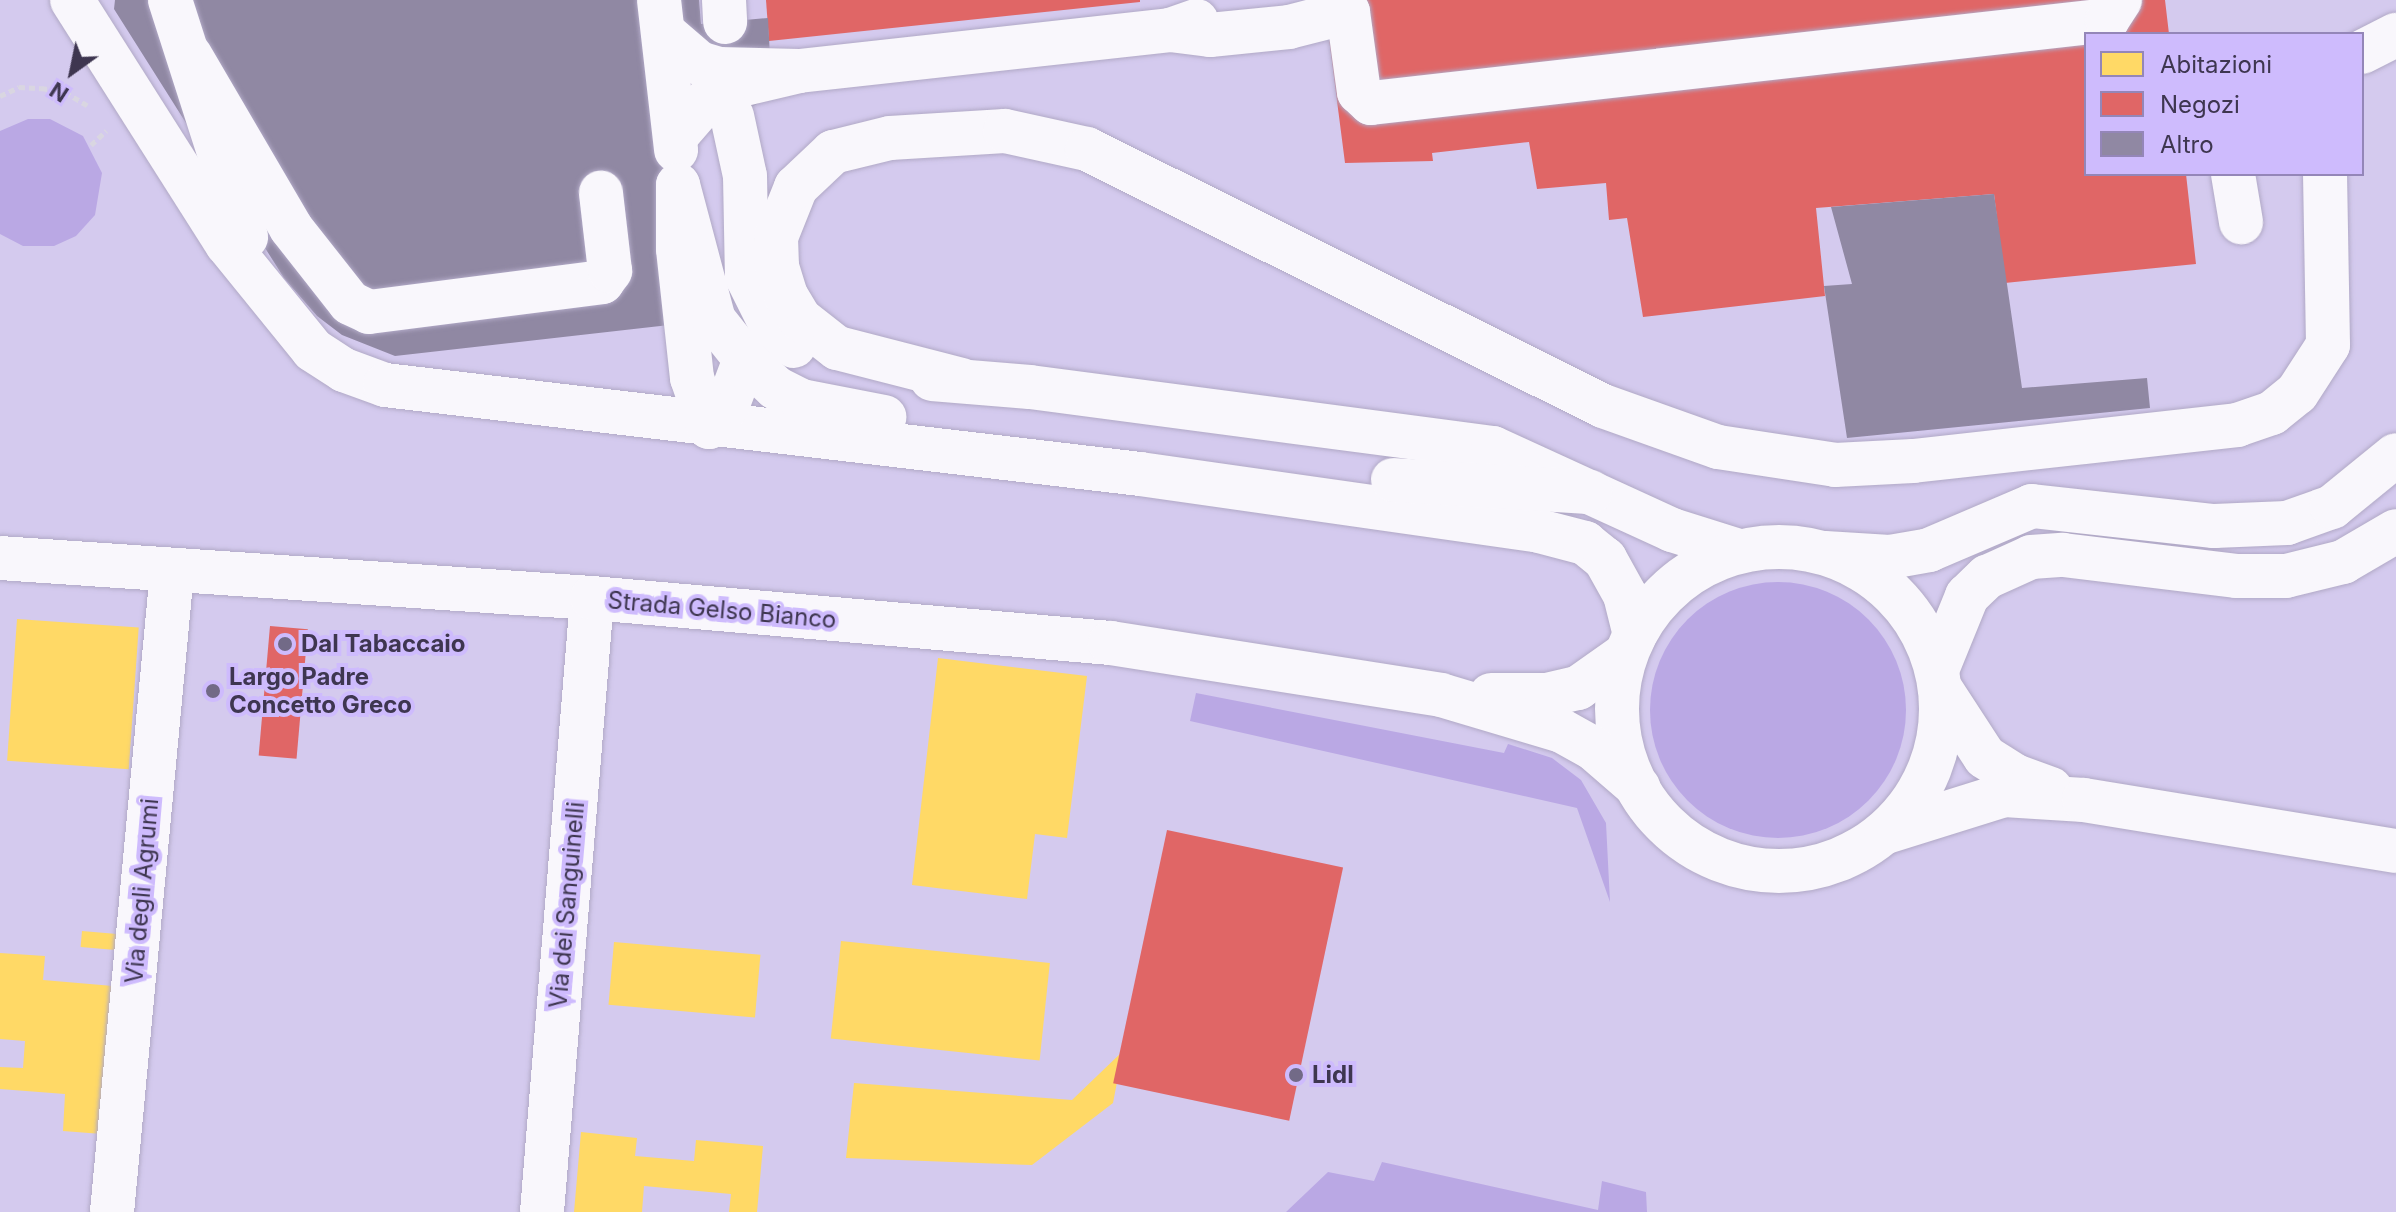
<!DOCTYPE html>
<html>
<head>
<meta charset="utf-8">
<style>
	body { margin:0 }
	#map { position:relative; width:2396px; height:1212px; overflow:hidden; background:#d4caee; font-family:Inter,sans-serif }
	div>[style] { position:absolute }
	.green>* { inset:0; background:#baa8e4 }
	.round { border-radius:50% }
	.homes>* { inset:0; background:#ffd966; transform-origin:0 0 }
	.shops>* { inset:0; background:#e06666; transform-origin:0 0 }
	.building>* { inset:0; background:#9088a3 }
	.path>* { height:5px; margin-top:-2.5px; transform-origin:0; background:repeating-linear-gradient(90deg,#d9d6e1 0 6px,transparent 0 10px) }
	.roads { filter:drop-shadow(0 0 2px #b1a9c6) drop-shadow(0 0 2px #b1a9c6) }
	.minor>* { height:44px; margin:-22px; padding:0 22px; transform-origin:22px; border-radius:22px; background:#f9f7fc }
	.major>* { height:44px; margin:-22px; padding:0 22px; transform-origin:22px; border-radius:22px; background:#f9f7fc }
	.major>.ring { margin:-22px; padding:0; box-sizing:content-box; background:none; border:44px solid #f9f7fc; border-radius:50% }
	.dots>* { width:22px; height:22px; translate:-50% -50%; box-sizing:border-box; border:4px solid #cebbfd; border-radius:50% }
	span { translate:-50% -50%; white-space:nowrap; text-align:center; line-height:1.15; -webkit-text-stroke:8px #cebbfd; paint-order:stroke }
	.street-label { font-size:24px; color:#3e3650 }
	.poi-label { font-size:24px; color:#3e3650; font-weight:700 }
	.left { translate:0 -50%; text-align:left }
	.legend { position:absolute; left:2084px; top:32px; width:280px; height:144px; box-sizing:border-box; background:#cebbfd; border:2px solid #9486b8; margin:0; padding:10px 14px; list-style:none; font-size:24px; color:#3e3650 }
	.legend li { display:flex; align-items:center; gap:16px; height:40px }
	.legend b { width:40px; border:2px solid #9486b8 }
	.north { position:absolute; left:32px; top:32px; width:80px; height:80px; -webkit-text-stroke:6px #cebbfd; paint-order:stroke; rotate:213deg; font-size:22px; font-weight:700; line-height:32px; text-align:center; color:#3e3650 }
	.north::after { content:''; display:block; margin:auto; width:28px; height:36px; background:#3e3650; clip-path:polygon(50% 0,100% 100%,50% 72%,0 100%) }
</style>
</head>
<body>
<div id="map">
	<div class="green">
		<i style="clip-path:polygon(28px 119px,50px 119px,83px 136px,102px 173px,95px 215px,76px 236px,54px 246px,23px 246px,0 234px,0 131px)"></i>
		<i class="round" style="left:1650px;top:582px;width:256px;height:256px"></i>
		<i style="clip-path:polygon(1196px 693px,1504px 753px,1508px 744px,1552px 758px,1581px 780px,1606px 823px,1610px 902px,1577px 808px,1190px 721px)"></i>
		<i style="clip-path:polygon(1382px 1162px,1598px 1210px,1602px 1181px,1646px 1192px,1647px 1212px,1286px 1212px,1328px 1172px,1374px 1181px)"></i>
	</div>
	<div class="homes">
		<i style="left:17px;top:619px;width:122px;height:142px;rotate:4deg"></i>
		<i style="clip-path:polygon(938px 658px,1087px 676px,1067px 838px,1035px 834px,1027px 899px,912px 885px)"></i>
		<i style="left:82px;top:931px;width:35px;height:16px;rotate:5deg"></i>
		<i style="left:841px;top:941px;width:210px;height:98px;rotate:6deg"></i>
		<i style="left:614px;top:942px;width:147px;height:63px;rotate:5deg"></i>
		<i style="clip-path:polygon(0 953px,45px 956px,43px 980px,113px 986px,102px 1134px,63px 1131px,65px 1094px,0 1089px,0 1067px,23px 1068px,25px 1041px,0 1039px)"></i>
		<i style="clip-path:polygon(1123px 1051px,1113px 1103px,1032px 1165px,846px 1158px,854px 1083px,1072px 1100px)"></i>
		<i style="clip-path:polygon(581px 1132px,637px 1138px,635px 1156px,694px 1161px,696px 1140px,763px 1146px,757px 1212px,729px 1212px,731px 1194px,644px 1186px,642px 1212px,574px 1212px)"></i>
	</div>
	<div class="shops">
		<i style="clip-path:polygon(766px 0,1140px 0,1140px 2px,769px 41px)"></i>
		<i style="clip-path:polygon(1324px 0,2165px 0,2169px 34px,2086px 34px,2086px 174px,2186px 174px,2196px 264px,2005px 283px,1994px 194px,1816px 208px,1825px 296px,1643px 317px,1627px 218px,1609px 220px,1606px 183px,1537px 189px,1529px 142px,1432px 153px,1433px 161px,1345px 163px)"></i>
		<i style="left:270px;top:626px;width:38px;height:130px;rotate:5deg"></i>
		<i style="left:1167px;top:830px;width:180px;height:259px;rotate:12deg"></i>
	</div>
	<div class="building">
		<i style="clip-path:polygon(115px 0,699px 0,701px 24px,768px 18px,772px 96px,687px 141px,700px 274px,722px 319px,395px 356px,342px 335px,317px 316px,284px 278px,114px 9px)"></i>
		<i style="clip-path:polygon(1994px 194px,2022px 388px,2147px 378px,2150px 408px,1847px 438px,1824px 286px,1852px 284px,1831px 207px)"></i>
	</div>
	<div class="path">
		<i style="left:0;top:96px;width:21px;rotate:-25deg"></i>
		<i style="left:19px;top:87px;width:22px;rotate:3deg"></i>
		<i style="left:41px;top:88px;width:24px;rotate:9deg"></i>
		<i style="left:65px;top:92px;width:26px;rotate:31deg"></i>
		<i style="left:91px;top:145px;width:21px;rotate:-43deg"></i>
	</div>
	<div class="roads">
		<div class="minor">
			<i style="left:72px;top:0;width:289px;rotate:57.6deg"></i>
			<i style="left:227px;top:244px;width:136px;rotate:50.9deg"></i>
			<i style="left:313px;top:350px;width:37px;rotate:33deg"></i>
			<i style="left:344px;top:370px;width:44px;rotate:20.1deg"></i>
			<i style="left:385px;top:385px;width:760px;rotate:6.72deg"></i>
			<i style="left:1140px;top:474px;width:403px;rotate:8.1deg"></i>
			<i style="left:1539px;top:531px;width:48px;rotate:14.6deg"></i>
			<i style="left:1585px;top:543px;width:26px;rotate:39deg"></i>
			<i style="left:1605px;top:559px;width:41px;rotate:60.9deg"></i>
			<i style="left:1625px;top:595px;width:41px;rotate:76deg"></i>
			<i style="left:170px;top:0;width:249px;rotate:72.2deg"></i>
			<i style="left:659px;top:0;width:151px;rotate:83.5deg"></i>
			<i style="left:724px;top:0;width:22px;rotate:87deg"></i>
			<i style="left:1170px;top:30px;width:40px;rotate:7.1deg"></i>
			<i style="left:1210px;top:35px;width:79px;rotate:-5.8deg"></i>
			<i style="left:1289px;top:27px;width:61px;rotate:-14.3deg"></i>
			<i style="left:1348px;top:12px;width:81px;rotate:82.2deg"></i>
			<i style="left:1359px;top:92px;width:16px;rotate:43deg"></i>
			<i style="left:1371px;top:103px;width:741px;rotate:-6.43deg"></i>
			<i style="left:2107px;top:20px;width:24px;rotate:-57deg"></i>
			<i style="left:663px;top:32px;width:48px;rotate:40.7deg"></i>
			<i style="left:699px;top:63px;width:21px;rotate:17deg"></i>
			<i style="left:719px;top:69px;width:80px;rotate:1.4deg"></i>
			<i style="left:799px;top:71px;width:86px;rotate:166.6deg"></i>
			<i style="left:715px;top:91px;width:60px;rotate:130.9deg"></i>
			<i style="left:2362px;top:52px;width:38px;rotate:-27deg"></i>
			<i style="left:190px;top:55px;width:200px;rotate:59.7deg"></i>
			<i style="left:291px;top:228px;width:95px;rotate:51.8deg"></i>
			<i style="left:350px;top:303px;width:21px;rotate:25deg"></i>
			<i style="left:369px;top:312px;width:235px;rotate:-7.3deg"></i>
			<i style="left:602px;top:282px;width:14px;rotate:-54deg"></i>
			<i style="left:610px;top:271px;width:79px;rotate:-96.6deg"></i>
			<i style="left:799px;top:71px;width:373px;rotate:-6.3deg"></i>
			<i style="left:1170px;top:30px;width:28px;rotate:-19deg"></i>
			<i style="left:732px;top:116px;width:61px;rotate:77.8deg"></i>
			<i style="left:745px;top:176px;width:101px;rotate:88.9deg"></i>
			<i style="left:747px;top:277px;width:51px;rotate:63.4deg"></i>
			<i style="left:770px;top:323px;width:33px;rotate:44deg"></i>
			<i style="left:2233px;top:174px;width:49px;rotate:80.5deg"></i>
			<i style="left:745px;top:359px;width:51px;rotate:110.6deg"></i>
			<i style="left:727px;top:407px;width:27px;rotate:132deg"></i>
			<i style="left:709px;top:427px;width:52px;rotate:-109.1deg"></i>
			<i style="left:692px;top:378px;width:130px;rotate:-96.2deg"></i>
			<i style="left:678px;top:249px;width:64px;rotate:-90deg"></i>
			<i style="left:678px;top:185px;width:140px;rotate:75.1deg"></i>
			<i style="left:714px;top:320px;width:50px;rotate:51.5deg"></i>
			<i style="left:745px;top:359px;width:42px;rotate:43.1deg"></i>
			<i style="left:776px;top:388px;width:29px;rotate:27deg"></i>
			<i style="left:802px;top:401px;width:84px;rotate:11deg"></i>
			<i style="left:932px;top:379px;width:98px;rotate:4.7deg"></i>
			<i style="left:1030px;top:387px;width:467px;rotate:7.5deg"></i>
			<i style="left:1493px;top:448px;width:197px;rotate:24.6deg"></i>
			<i style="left:1672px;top:530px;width:70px;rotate:17.4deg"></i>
			<i style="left:962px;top:380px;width:129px;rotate:-165.6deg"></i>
			<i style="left:837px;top:348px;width:47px;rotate:-141.9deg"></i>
			<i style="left:800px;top:319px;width:27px;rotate:-121deg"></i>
			<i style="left:786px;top:296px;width:31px;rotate:-107deg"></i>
			<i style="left:777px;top:266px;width:29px;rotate:-92deg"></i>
			<i style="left:776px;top:237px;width:54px;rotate:-68.2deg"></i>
			<i style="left:796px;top:187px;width:51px;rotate:-43.4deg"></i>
			<i style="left:833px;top:152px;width:59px;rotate:-13.8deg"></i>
			<i style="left:890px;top:138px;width:115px;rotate:-3.5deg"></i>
			<i style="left:1005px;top:131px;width:84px;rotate:12.4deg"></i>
			<i style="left:1087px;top:149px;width:576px;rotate:26.48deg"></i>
			<i style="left:1603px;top:406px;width:122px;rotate:19.6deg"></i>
			<i style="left:1718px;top:447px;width:118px;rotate:8.7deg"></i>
			<i style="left:1835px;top:465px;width:78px;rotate:-2.9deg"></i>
			<i style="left:1913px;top:461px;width:326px;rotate:-6.3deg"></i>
			<i style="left:2237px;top:425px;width:37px;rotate:-19deg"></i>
			<i style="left:2272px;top:413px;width:32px;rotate:-39deg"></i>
			<i style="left:2297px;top:393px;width:57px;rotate:-57.1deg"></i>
			<i style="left:2328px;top:345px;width:171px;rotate:-91deg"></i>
			<i style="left:1393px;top:480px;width:198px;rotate:3.5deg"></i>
			<i style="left:1825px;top:553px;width:65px;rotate:3.5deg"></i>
			<i style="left:1890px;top:557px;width:40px;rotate:-10deg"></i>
			<i style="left:1929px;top:550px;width:112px;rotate:-23.1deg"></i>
			<i style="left:2032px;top:506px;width:183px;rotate:6.3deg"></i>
			<i style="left:2214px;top:526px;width:73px;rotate:-2.4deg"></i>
			<i style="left:2287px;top:523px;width:48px;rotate:-19.6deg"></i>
			<i style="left:2332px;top:507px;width:82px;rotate:-39.1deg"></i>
			<i style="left:1937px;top:670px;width:80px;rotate:-67.9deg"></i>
			<i style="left:1967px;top:596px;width:28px;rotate:-44deg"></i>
			<i style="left:1987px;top:577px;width:48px;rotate:-24.4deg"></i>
			<i style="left:2031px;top:557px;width:32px;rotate:-4deg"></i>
			<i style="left:2063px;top:555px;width:174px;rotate:6.9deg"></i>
			<i style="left:2236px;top:576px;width:50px"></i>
			<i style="left:2286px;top:576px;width:59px;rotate:-13.8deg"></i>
			<i style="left:2343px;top:562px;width:61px;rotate:-30.3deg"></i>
			<i style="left:112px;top:1212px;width:644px;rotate:-84.65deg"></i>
			<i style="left:542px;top:1212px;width:616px;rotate:-85.34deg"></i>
		</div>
		<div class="major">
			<i class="ring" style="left:1617px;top:547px;width:280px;height:280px"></i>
			<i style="left:0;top:558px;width:593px;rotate:3.87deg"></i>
			<i style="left:592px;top:598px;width:520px;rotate:4.96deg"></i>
			<i style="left:1110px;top:643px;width:335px;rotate:8.9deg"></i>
			<i style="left:1441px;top:695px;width:126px;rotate:16.6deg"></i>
			<i style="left:1562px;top:731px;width:35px;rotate:29deg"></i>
			<i style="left:1593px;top:748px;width:60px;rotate:40.9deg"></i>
			<i style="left:1940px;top:688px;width:82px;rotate:56.9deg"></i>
			<i style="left:1985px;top:757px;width:36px;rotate:32deg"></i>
			<i style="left:2015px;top:776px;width:38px;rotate:20deg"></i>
			<i style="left:1491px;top:695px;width:56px"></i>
			<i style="left:1547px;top:695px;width:32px;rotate:-13deg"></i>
			<i style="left:1578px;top:688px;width:59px;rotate:-35.3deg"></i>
			<i style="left:1886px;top:832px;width:124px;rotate:-17.4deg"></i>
			<i style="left:2004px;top:795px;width:80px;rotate:3.6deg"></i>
			<i style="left:2084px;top:800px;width:316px;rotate:9.3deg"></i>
		</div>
	</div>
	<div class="dots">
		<i style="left:285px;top:644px;background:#726a87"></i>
		<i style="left:213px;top:691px;background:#726a87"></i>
		<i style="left:1296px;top:1075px;background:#726a87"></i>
	</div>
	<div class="street-label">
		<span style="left:722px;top:610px;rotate:5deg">Strada Gelso Bianco</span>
		<span style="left:142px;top:891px;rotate:-85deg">Via degli Agrumi</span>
		<span style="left:567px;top:905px;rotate:-85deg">Via dei Sanguinelli</span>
	</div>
	<div class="poi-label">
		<span class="left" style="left:301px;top:644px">Dal Tabaccaio</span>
		<span class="left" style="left:229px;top:691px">Largo Padre<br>Concetto Greco</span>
		<span class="left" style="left:1312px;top:1075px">Lidl</span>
	</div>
	<ul class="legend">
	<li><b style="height:22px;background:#ffd966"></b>Abitazioni</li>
	<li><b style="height:22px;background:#e06666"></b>Negozi</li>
	<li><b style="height:22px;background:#9088a3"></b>Altro</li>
	</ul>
	<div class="north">N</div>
</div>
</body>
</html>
